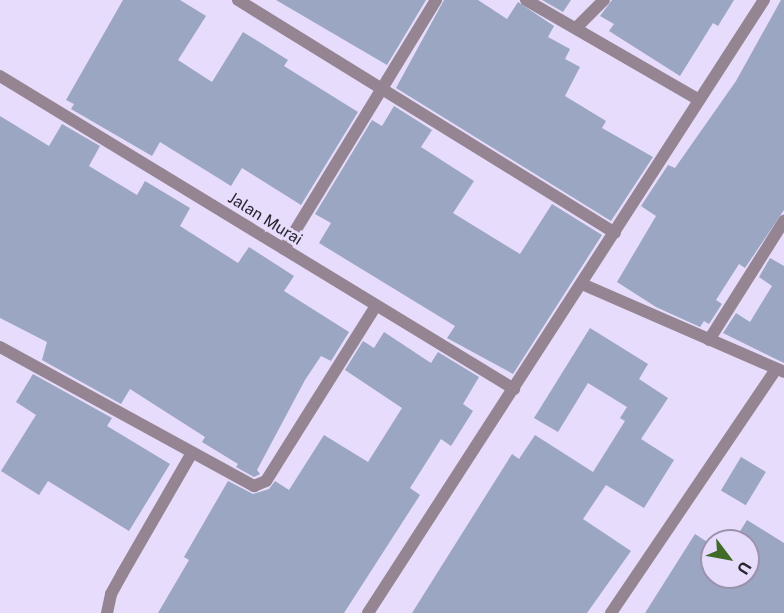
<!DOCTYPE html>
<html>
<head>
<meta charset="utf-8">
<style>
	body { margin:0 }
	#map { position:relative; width:784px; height:613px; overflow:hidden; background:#e7dcfc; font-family:"Public Sans",sans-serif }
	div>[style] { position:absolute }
	.building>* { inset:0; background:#9aa6c2; transform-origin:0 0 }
	.minor>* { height:12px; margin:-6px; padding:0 6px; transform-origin:6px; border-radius:6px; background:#958592 }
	span { translate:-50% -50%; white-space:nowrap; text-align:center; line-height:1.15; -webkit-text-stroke:6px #e7dcfc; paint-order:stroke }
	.street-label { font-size:16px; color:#2a2631 }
	.north { position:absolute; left:700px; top:529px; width:60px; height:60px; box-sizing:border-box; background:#e7dcfc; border:2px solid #9b93ab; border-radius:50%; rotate:122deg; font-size:16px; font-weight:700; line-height:24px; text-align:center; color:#2a2631 }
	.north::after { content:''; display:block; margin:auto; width:21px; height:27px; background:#416b28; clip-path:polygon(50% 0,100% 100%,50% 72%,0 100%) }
</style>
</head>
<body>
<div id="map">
	<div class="building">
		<i style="clip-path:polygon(123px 0,180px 0,206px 16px,178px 60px,212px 82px,243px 32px,288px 60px,284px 66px,358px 112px,301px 205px,242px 168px,231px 186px,160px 142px,152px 156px,71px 109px,74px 104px,66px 100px)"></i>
		<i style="clip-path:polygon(276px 0,426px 0,387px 65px)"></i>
		<i style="clip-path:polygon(444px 0,478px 0,507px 19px,518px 2px,554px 26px,548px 37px,570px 49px,565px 59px,580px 67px,565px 96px,606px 121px,602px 128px,653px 157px,611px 221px,396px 88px)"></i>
		<i style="clip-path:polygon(542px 0,571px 0,563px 12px)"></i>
		<i style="clip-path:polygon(612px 0,734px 0,718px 26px,713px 23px,680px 76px,609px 31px,614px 24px,600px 16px)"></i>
		<i style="clip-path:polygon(781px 0,784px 0,784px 210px,745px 268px,739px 264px,716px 300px,722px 304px,709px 324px,704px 321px,700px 327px,656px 307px,617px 282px,656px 216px,641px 206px,668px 165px,675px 168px,736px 81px)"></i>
		<i style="clip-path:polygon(394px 106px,432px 130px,421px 147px,474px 181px,453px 213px,520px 254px,552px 204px,602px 235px,513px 374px,447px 338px,455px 326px,319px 243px,331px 223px,315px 214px,372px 120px,382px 126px)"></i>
		<i style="clip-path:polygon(0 116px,49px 146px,62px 124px,100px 146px,89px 166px,137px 195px,145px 181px,190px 208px,180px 226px,238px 263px,249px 247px,294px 276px,284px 291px,349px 332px,331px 361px,321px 356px,305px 380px,257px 470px,260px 474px,254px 477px,236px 467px,238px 464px,202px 442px,205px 437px,130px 389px,121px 404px,42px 360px,47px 342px,0 318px)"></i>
		<i style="clip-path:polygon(770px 258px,784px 266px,784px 363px,723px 333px,736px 313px,750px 322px,772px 286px,759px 277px)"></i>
		<i style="clip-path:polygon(590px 328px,648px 364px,639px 379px,668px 398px,641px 439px,674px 460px,644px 508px,606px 485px,583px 519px,631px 551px,587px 613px,412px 613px,512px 454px,519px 459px,535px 435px,593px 472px,625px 421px,620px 418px,627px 407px,588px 383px,558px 432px,534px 418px)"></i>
		<i style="clip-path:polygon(384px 332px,431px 363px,438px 352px,479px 377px,463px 404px,473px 411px,451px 446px,441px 439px,410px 488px,420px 495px,344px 613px,158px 613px,189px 560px,184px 557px,228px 481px,253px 494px,269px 489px,275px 481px,289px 490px,324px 435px,368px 462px,402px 408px,345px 370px,363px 341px,374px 348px)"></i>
		<i style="clip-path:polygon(33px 374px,112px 418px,107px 426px,170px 464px,129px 531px,48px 481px,39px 495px,1px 471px,36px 415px,16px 402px)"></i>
		<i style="left:741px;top:457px;width:29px;height:39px;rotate:31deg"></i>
		<i style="clip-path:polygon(747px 520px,784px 543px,784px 613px,645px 613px,695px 534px,712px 545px,712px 577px,748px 577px,748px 541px,734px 541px)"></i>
	</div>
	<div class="minor">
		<i style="left:238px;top:0;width:443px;rotate:31.7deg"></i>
		<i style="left:526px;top:0;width:200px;rotate:30deg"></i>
		<i style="left:577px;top:27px;width:38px;rotate:-45deg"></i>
		<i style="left:0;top:76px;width:602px;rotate:31.34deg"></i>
		<i style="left:284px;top:249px;width:292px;rotate:-58.6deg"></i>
		<i style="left:582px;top:284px;width:220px;rotate:23.5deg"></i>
		<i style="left:709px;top:340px;width:141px;rotate:-57.8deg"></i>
		<i style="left:0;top:347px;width:290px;rotate:28.7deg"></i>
		<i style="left:254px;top:486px;width:13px;rotate:-23deg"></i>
		<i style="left:266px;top:481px;width:205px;rotate:-57.9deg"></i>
		<i style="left:107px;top:613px;width:19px;rotate:-78deg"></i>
		<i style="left:111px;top:594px;width:23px;rotate:-61deg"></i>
		<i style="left:122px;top:574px;width:140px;rotate:-60deg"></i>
		<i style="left:368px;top:613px;width:730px;rotate:-57.14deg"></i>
		<i style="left:611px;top:613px;width:295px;rotate:-55.9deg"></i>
	</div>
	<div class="street-label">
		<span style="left:265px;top:219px;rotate:32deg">Jalan Murai</span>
	</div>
	<div class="north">U</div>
</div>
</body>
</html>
